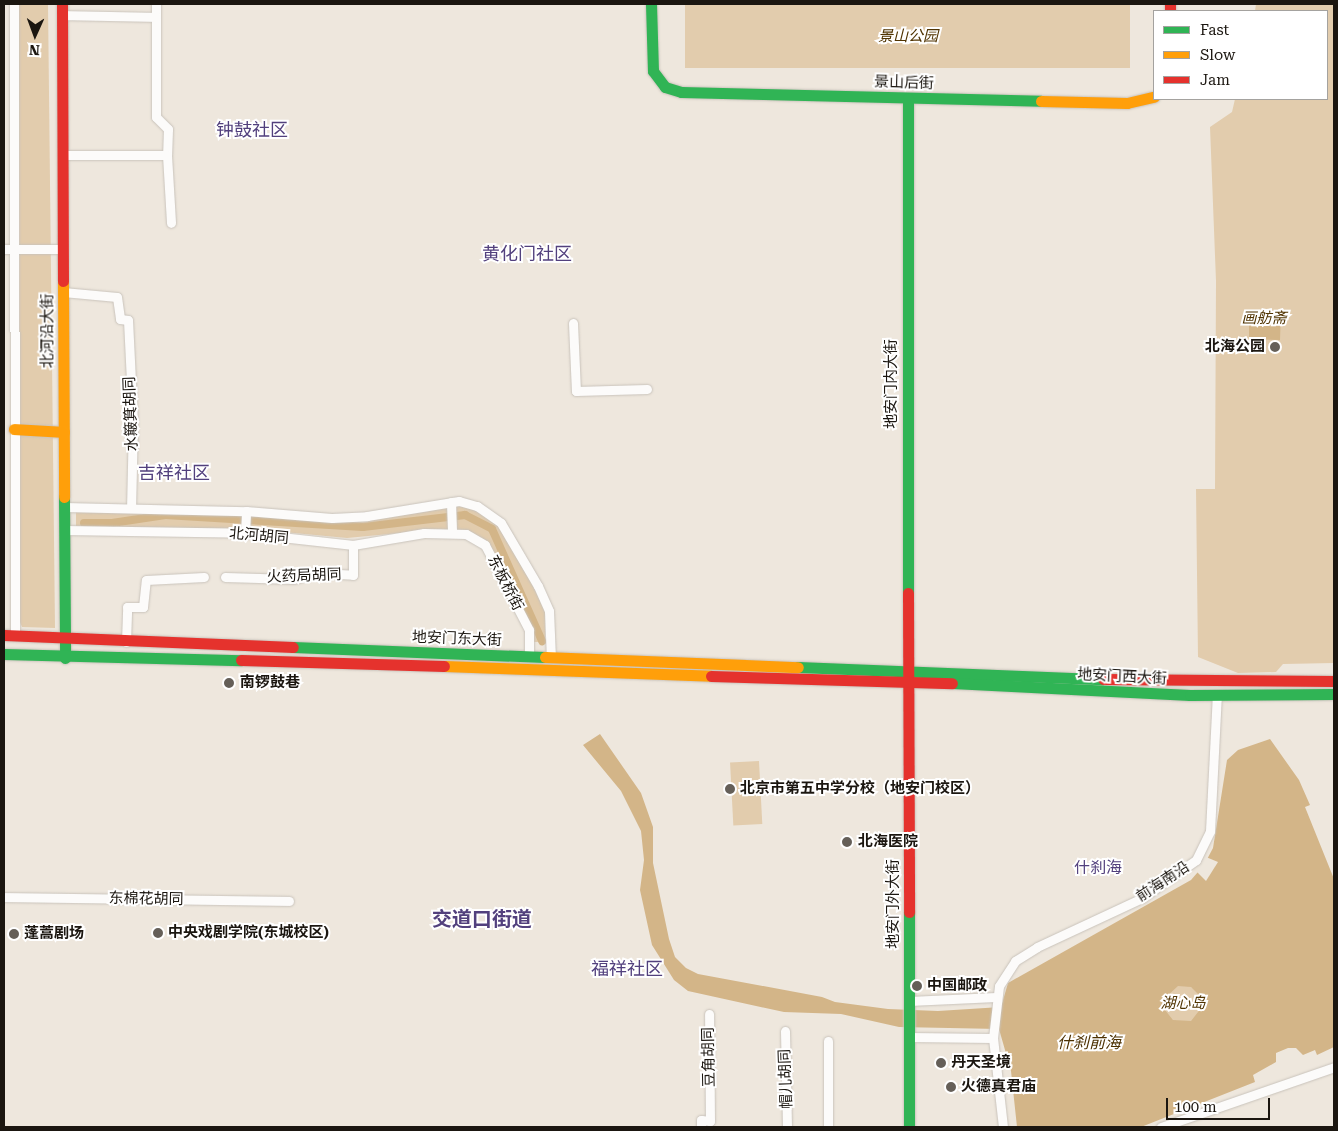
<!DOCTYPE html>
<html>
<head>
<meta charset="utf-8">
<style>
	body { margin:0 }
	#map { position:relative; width:1338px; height:1131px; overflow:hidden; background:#eee7dd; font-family:"Roboto Serif","Noto Sans SC",serif }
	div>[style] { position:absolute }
	.green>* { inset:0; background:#e2ccad; transform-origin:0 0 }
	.round { border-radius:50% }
	.water>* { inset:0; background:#d3b588 }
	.pier>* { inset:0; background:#eee7dd }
	.canal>* { height:8px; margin:-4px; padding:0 4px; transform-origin:4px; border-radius:4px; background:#d3b588 }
	.roads { filter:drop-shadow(0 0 1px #c9c3bb) drop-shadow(0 0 1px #c9c3bb) }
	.street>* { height:9px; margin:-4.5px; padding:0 4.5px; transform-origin:4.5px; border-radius:4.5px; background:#fcfbfa }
	.fast>* { height:11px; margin:-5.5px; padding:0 5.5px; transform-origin:5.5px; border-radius:5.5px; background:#30b455 }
	.slow>* { height:11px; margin:-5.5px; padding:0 5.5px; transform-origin:5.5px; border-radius:5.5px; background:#ff9f0a }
	.jam>* { height:11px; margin:-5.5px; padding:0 5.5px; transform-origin:5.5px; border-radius:5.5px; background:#e5322d }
	.dots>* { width:14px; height:14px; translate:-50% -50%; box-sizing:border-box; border:2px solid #fff; border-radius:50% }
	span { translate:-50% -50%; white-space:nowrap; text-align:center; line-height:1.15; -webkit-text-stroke:4px #fff; paint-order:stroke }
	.park-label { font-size:15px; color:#503301; font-style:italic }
	.street-label { font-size:15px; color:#1b1610 }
	.poi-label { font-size:15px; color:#1b1610; font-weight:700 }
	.right { translate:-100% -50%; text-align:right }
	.left { translate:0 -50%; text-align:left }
	.neighbourhood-label { font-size:16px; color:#52407d }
	.water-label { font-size:16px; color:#4c3000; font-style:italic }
	.quarter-label { font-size:18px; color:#52407d }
	.district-label { font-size:20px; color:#52407d; font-weight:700 }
	.frame { position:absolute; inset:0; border:5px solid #1b1610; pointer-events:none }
	.legend { position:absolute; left:1153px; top:10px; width:175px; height:90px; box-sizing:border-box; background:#fff; border:1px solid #a4a29f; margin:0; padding:6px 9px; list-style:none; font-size:15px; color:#1b1610 }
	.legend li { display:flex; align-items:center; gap:10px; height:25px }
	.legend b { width:25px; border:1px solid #a4a29f }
	.north { position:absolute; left:10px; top:10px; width:50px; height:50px; -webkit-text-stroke:4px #fff; paint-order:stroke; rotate:182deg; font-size:14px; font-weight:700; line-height:20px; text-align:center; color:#1b1610 }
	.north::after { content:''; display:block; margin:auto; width:18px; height:22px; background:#1b1610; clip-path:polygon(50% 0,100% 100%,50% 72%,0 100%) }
	.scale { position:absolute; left:1166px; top:1098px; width:104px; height:22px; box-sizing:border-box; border:2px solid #1b1610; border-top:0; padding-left:6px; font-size:15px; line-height:18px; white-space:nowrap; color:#1b1610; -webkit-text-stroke:4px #fff; paint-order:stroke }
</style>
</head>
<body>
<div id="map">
	<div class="green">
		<i style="clip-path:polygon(19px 4px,48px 4px,55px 628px,22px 627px,20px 622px)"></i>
		<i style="left:685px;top:4px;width:445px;height:64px"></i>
		<i style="clip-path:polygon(1256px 4px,1334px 4px,1334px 663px,1283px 664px,1276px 672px,1238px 673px,1198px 657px,1196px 489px,1215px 489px,1216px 281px,1210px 127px,1232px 112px,1235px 99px,1327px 99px,1327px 11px,1255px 11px)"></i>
		<i style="clip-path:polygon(458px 506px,477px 510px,497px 520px,509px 536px,545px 611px,545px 642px,532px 642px,490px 547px,442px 529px,347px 538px,262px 530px,76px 527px,76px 510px,398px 515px)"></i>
		<i style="left:759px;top:761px;width:63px;height:29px;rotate:87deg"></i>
		<i class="round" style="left:1164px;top:985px;width:38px;height:38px"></i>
	</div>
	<div class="water">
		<i style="clip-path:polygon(1249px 310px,1272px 314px,1273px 311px,1281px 311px,1280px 340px,1249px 339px)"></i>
		<i style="clip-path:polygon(evenodd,600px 734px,641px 793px,653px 827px,653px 863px,669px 939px,675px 957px,686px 968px,698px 974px,822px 997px,835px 1002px,888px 1009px,938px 1011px,1001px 1007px,1008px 983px,1191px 880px,1204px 865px,1213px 848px,1227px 760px,1238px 750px,1270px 739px,1299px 780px,1310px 805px,1305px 807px,1334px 879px,1334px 1047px,1317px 1055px,1315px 1050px,1303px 1055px,1296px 1048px,1288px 1048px,1276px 1053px,1276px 1062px,1253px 1075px,1255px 1082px,1141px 1127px,1017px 1127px,1011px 1071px,999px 1029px,899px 1027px,841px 1014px,784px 1012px,688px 991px,674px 980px,652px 945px,640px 890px,644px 860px,641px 831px,621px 791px,583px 745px,600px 734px,1178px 986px,1191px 987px,1199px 995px,1202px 1007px,1191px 1021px,1173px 1020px,1165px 1010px,1165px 998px,1178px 986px)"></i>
	</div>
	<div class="pier">
		<i style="clip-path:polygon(1206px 857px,1218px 862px,1206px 881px,1196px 871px)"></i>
	</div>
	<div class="canal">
		<i style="left:84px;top:523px;width:28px"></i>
		<i style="left:112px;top:523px;width:54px;rotate:-8.6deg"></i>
		<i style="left:165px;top:515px;width:198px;rotate:3.5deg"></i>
		<i style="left:363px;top:527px;width:103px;rotate:-6.7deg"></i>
		<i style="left:465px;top:515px;width:30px;rotate:27deg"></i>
		<i style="left:492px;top:529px;width:123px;rotate:65.9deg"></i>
	</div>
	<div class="roads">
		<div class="street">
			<i style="left:14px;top:4px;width:632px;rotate:89.91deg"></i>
			<i style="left:156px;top:4px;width:113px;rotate:90deg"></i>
			<i style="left:156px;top:117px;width:17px;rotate:45deg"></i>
			<i style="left:168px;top:129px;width:26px;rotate:92deg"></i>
			<i style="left:62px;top:15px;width:94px;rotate:1.2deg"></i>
			<i style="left:63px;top:155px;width:104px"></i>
			<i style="left:167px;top:155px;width:68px;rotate:86.6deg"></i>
			<i style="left:4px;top:249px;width:59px"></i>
			<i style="left:63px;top:292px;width:54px;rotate:5.3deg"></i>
			<i style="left:117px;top:297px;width:22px;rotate:82deg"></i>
			<i style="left:120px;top:319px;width:8px;rotate:7deg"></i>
			<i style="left:128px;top:320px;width:102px;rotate:87.2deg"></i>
			<i style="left:133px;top:422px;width:86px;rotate:91.3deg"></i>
			<i style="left:573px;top:323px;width:68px;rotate:87.5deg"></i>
			<i style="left:576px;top:391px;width:71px;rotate:-1.6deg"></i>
			<i style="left:451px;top:502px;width:30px;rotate:88deg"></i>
			<i style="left:64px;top:507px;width:182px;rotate:1.3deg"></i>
			<i style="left:246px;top:511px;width:86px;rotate:4.7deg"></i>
			<i style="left:332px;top:518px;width:35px;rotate:-3deg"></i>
			<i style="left:367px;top:516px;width:93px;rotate:-9.3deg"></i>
			<i style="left:459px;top:501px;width:19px;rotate:16deg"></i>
			<i style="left:477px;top:506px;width:29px;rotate:35deg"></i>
			<i style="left:501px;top:523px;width:73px;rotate:59.6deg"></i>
			<i style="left:538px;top:586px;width:27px;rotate:66deg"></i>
			<i style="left:549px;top:611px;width:47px;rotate:87.6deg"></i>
			<i style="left:64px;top:530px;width:181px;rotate:0.9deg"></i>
			<i style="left:245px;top:533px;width:109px;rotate:6.3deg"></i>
			<i style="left:353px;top:545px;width:72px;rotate:-9.6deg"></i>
			<i style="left:424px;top:533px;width:42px;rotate:1.4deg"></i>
			<i style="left:466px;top:534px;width:22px;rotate:30deg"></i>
			<i style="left:485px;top:545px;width:96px;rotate:62.6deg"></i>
			<i style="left:529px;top:630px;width:26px;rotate:90deg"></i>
			<i style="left:245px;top:533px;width:22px;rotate:-87deg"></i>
			<i style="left:225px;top:577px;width:68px;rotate:1.7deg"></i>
			<i style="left:293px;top:579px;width:28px;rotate:-13deg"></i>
			<i style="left:320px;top:573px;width:33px;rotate:3deg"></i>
			<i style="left:353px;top:575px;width:30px;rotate:-90deg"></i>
			<i style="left:126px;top:642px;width:35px;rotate:-88deg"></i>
			<i style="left:127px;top:607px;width:16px"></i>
			<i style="left:143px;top:607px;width:27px;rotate:-84deg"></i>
			<i style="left:146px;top:580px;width:58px;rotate:-3deg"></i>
			<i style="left:4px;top:897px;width:285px;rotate:0.8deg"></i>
			<i style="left:909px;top:1001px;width:87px;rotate:-2.6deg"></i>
			<i style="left:785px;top:1031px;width:96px;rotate:88.8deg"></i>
			<i style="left:909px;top:1037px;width:84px;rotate:0.7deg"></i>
			<i style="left:828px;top:1041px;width:86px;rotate:90deg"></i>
			<i style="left:701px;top:1127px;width:7px;rotate:-90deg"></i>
			<i style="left:701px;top:1120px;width:9px;rotate:6deg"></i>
			<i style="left:710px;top:1121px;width:107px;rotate:-90.5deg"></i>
			<i style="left:1003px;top:1127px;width:90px;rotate:-96.4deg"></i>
			<i style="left:993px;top:1038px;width:52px;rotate:-83.4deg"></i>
			<i style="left:999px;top:986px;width:30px;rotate:-57deg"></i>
			<i style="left:1015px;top:961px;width:26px;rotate:-32deg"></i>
			<i style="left:1037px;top:947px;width:116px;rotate:-25deg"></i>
			<i style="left:1142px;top:898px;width:66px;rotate:-35.1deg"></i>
			<i style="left:1196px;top:860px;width:32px;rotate:-64deg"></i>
			<i style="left:1210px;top:831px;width:136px;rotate:-87.1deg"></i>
			<i style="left:1161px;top:1127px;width:183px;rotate:-19.1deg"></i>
		</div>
		<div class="fast">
			<i style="left:651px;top:4px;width:67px;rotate:88.3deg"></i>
			<i style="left:653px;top:71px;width:20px;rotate:53deg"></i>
			<i style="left:665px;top:87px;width:17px;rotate:17deg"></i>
			<i style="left:681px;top:92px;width:360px;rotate:1.4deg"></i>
			<i style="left:908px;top:98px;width:495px;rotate:90deg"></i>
			<i style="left:64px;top:497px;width:161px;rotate:89.6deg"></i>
			<i style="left:293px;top:647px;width:252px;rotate:2.3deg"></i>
			<i style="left:4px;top:654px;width:237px;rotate:1.5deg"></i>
			<i style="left:798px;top:667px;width:305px;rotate:2.3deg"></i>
			<i style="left:952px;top:683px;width:238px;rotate:2.9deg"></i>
			<i style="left:1190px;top:695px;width:144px;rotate:-0.4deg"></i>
			<i style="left:909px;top:912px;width:215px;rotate:90deg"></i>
		</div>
		<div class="slow">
			<i style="left:1041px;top:101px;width:86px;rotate:1.3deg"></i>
			<i style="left:1127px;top:103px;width:28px;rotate:-13deg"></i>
			<i style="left:63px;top:281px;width:216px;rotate:89.7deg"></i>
			<i style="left:14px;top:429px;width:50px;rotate:3.4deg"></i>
			<i style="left:545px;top:657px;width:253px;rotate:2.3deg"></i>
			<i style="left:444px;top:666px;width:267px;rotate:2.1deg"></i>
		</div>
		<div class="jam">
			<i style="left:62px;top:4px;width:277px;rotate:89.8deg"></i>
			<i style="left:1170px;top:4px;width:7px;rotate:90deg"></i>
			<i style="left:908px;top:593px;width:319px;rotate:89.8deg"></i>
			<i style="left:4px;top:635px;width:289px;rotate:2.4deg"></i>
			<i style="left:241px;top:660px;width:203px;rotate:1.7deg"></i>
			<i style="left:711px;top:676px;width:241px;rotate:1.7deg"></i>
			<i style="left:1103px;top:679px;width:231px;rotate:0.5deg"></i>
		</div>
	</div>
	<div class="dots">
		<i style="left:1275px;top:347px;background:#655f58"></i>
		<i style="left:229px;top:683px;background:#655f58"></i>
		<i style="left:730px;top:789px;background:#655f58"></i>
		<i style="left:847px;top:842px;background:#655f58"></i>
		<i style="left:158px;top:933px;background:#655f58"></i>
		<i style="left:14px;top:934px;background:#655f58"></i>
		<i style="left:917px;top:986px;background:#655f58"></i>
		<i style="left:941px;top:1063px;background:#655f58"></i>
		<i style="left:951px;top:1087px;background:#655f58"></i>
	</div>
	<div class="park-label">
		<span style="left:908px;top:37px">景山公园</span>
		<span style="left:1264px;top:319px">画舫斋</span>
		<span style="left:1183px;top:1004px">湖心岛</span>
	</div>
	<div class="street-label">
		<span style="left:904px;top:83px;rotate:2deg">景山后街</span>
		<span style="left:48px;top:331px;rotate:-90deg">北河沿大街</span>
		<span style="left:892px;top:384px;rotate:-90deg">地安门内大街</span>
		<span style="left:131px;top:414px;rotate:-92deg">水簸箕胡同</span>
		<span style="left:259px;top:536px;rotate:5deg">北河胡同</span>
		<span style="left:304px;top:576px;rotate:-2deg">火药局胡同</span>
		<span style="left:505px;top:583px;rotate:63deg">东板桥街</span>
		<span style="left:457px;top:639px;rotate:2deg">地安门东大街</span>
		<span style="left:1122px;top:677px;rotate:3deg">地安门西大街</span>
		<span style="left:1163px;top:882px;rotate:-33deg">前海南沿</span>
		<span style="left:146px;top:899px;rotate:1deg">东棉花胡同</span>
		<span style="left:894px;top:904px;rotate:-90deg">地安门外大街</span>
		<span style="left:709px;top:1057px;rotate:-91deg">豆角胡同</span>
		<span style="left:786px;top:1079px;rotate:-92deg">帽儿胡同</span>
	</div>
	<div class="poi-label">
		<span class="right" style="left:1265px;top:347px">北海公园</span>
		<span class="left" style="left:240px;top:683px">南锣鼓巷</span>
		<span class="left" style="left:740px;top:789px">北京市第五中学分校（地安门校区）</span>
		<span class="left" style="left:858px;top:842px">北海医院</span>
		<span class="left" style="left:168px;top:933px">中央戏剧学院(东城校区)</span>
		<span class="left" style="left:24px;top:934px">蓬蒿剧场</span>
		<span class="left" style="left:927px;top:986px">中国邮政</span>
		<span class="left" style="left:951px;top:1063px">丹天圣境</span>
		<span class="left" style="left:961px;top:1087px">火德真君庙</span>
	</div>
	<div class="neighbourhood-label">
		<span style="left:1098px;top:868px">什刹海</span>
	</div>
	<div class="water-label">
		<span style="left:1089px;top:1043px">什刹前海</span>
	</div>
	<div class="quarter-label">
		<span style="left:252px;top:130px">钟鼓社区</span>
		<span style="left:527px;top:254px">黄化门社区</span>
		<span style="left:174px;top:473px">吉祥社区</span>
		<span style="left:627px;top:969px">福祥社区</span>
	</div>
	<div class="district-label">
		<span style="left:482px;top:919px">交道口街道</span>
	</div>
	<div class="frame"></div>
	<ul class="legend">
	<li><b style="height:6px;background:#30b455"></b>Fast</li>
	<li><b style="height:6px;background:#ff9f0a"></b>Slow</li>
	<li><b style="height:6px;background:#e5322d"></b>Jam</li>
	</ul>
	<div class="north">N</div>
	<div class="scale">100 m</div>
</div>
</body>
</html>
